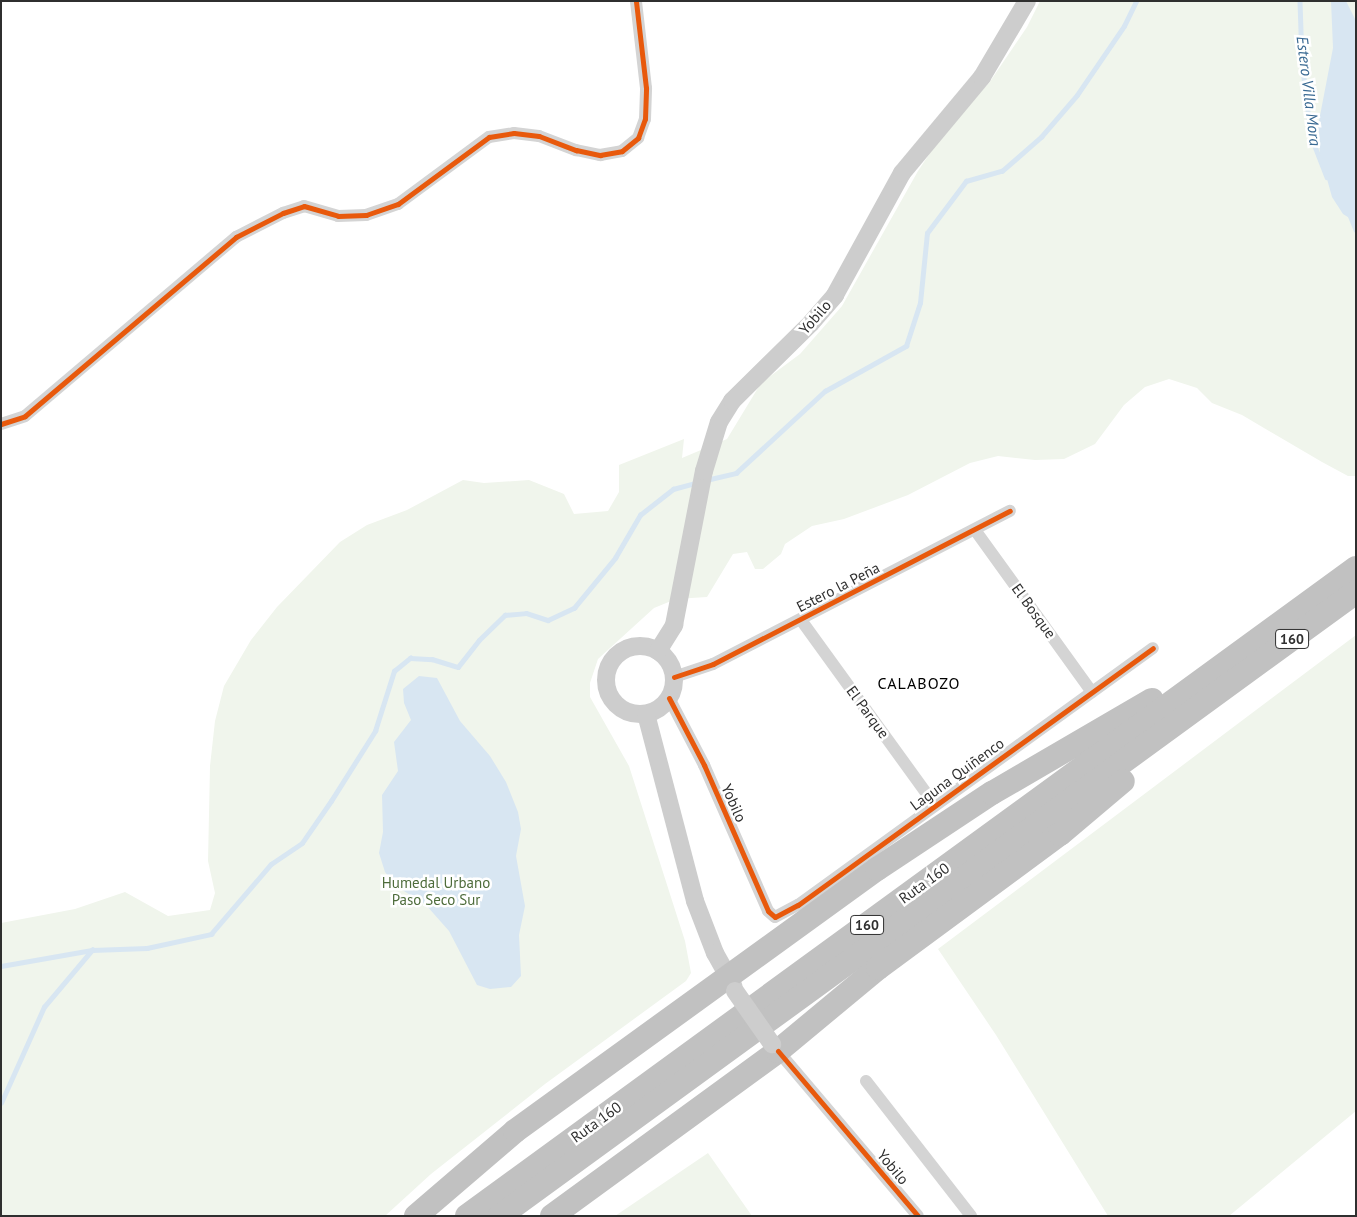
<!DOCTYPE html>
<html>
<head>
<meta charset="utf-8">
<style>
	body { margin:0 }
	#map { position:relative; width:1357px; height:1217px; overflow:hidden; background:#fff; font-family:"PT Sans",sans-serif }
	div>[style] { position:absolute }
	.green>* { inset:0; background:#f0f5ec }
	.water>* { inset:0; background:#d8e6f2 }
	.stream>* { height:4.5px; margin:-2.25px; padding:0 2.25px; transform-origin:2.25px; border-radius:2.25px; background:#d8e6f2 }
	.minor>* { height:12px; margin:-6px; padding:0 6px; transform-origin:6px; border-radius:6px; background:#d4d4d4 }
	.secondary>* { height:18px; margin:-9px; padding:0 9px; transform-origin:9px; border-radius:9px; background:#cdcdcd }
	.secondary>.ring { margin:-9px; padding:0; box-sizing:content-box; background:none; border:18px solid #cdcdcd; border-radius:50% }
	.motorway>* { height:24px; margin:-12px; padding:0 12px; transform-origin:12px; border-radius:12px; background:#c1c1c1 }
	.secondary-bridge>* { height:18px; margin:-9px; padding:0 9px; transform-origin:9px; border-radius:9px; background:#cdcdcd }
	.cycleway>* { height:5px; margin:-2.5px; padding:0 2.5px; transform-origin:2.5px; border-radius:2.5px; background:#e8590c }
	span { translate:-50% -50%; white-space:nowrap; text-align:center; line-height:1.15; -webkit-text-stroke:5px #fff; paint-order:stroke }
	.shield-label span { padding:1px 4px; background:#fff; border:1px solid; border-radius:4px; -webkit-text-stroke-width:0 }
	.shield-label { font-size:14px; color:#2f2f2f; font-weight:700 }
	.street-label { font-size:15px; color:#2f2f2f }
	.park-label { font-size:15px; color:#4e6c3b }
	.water-label { font-size:16px; color:#3a6a93; font-style:italic }
	.neighbourhood-label { font-size:16px; color:#000; letter-spacing:1px }
	.frame { position:absolute; inset:0; border:2px solid #2f2f2f; pointer-events:none }
</style>
</head>
<body>
<div id="map">
	<div class="green">
		<i style="clip-path:polygon(1040px 1px,1356px 1px,1356px 476px,1348px 476px,1322px 462px,1242px 415px,1212px 403px,1197px 388px,1169px 379px,1145px 387px,1124px 405px,1095px 444px,1064px 459px,1035px 460px,998px 456px,970px 463px,908px 495px,844px 519px,812px 526px,785px 544px,781px 554px,763px 569px,755px 569px,747px 552px,733px 554px,707px 597px,676px 599px,654px 608px,598px 659px,590px 683px,590px 697px,629px 766px,685px 941px,691px 973px,686px 981px,545px 1084px,431px 1174px,385px 1216px,1px 1216px,1px 923px,75px 909px,125px 892px,168px 916px,210px 910px,215px 893px,208px 861px,210px 766px,215px 721px,224px 686px,251px 640px,277px 607px,340px 542px,367px 525px,407px 510px,463px 480px,484px 483px,529px 480px,564px 494px,574px 514px,608px 511px,619px 492px,619px 465px,684px 439px,682px 458px,727px 439px,761px 383px,800px 354px,842px 306px,918px 171px,952px 120px,989px 83px,1027px 27px)"></i>
		<i style="clip-path:polygon(1356px 635px,1356px 1111px,1229px 1216px,1108px 1216px,996px 1035px,938px 949px)"></i>
		<i style="clip-path:polygon(708px 1153px,752px 1216px,615px 1216px)"></i>
	</div>
	<div class="water">
		<i style="clip-path:polygon(1331px 1px,1346px 1px,1356px 21px,1356px 222px,1343px 214px,1332px 197px,1320px 154px,1318px 126px,1333px 48px)"></i>
		<i style="clip-path:polygon(419px 676px,437px 678px,460px 721px,490px 756px,506px 782px,518px 812px,521px 829px,516px 856px,525px 906px,519px 935px,521px 976px,511px 987px,490px 989px,477px 985px,449px 931px,426px 905px,396px 886px,385px 872px,379px 853px,383px 832px,382px 795px,398px 771px,394px 742px,411px 720px,404px 703px,403px 689px)"></i>
	</div>
	<div class="stream">
		<i style="left:1300px;top:1px;width:60px;rotate:88.1deg"></i>
		<i style="left:1302px;top:61px;width:76px;rotate:83.2deg"></i>
		<i style="left:1311px;top:136px;width:44px;rotate:68.7deg"></i>
		<i style="left:1350px;top:215px;width:16px;rotate:68deg"></i>
		<i style="left:706px;top:480px;width:31px;rotate:-13deg"></i>
		<i style="left:736px;top:473px;width:121px;rotate:-42.7deg"></i>
		<i style="left:825px;top:391px;width:93px;rotate:-29.1deg"></i>
		<i style="left:906px;top:346px;width:45px;rotate:-72deg"></i>
		<i style="left:920px;top:303px;width:70px;rotate:-84.3deg"></i>
		<i style="left:927px;top:233px;width:65px;rotate:-53.1deg"></i>
		<i style="left:966px;top:181px;width:37px;rotate:-16deg"></i>
		<i style="left:1002px;top:171px;width:52px;rotate:-41.1deg"></i>
		<i style="left:1041px;top:137px;width:55px;rotate:-49.4deg"></i>
		<i style="left:1077px;top:95px;width:83px;rotate:-55.7deg"></i>
		<i style="left:1124px;top:26px;width:28px;rotate:-64deg"></i>
		<i style="left:1px;top:966px;width:92px;rotate:-10deg"></i>
		<i style="left:92px;top:950px;width:55px;rotate:-2.1deg"></i>
		<i style="left:147px;top:948px;width:66px;rotate:-12.3deg"></i>
		<i style="left:211px;top:934px;width:92px;rotate:-49.4deg"></i>
		<i style="left:271px;top:864px;width:37px;rotate:-34deg"></i>
		<i style="left:302px;top:843px;width:51px;rotate:-55.4deg"></i>
		<i style="left:331px;top:801px;width:83px;rotate:-57.8deg"></i>
		<i style="left:375px;top:731px;width:63px;rotate:-72.4deg"></i>
		<i style="left:394px;top:671px;width:21px;rotate:-39deg"></i>
		<i style="left:410px;top:658px;width:22px;rotate:3deg"></i>
		<i style="left:432px;top:659px;width:27px;rotate:17deg"></i>
		<i style="left:458px;top:667px;width:34px;rotate:-52deg"></i>
		<i style="left:479px;top:640px;width:36px;rotate:-44deg"></i>
		<i style="left:505px;top:615px;width:21px;rotate:-5deg"></i>
		<i style="left:526px;top:613px;width:23px;rotate:18deg"></i>
		<i style="left:548px;top:620px;width:29px;rotate:-25deg"></i>
		<i style="left:574px;top:608px;width:65px;rotate:-50.6deg"></i>
		<i style="left:615px;top:558px;width:50px;rotate:-59.8deg"></i>
		<i style="left:640px;top:515px;width:42px;rotate:-38.2deg"></i>
		<i style="left:673px;top:489px;width:24px;rotate:-15deg"></i>
		<i style="left:1px;top:1103px;width:105px;rotate:-65.9deg"></i>
		<i style="left:44px;top:1007px;width:75px;rotate:-49.9deg"></i>
	</div>
	<div class="minor">
		<i style="left:1px;top:424px;width:25px;rotate:-18deg"></i>
		<i style="left:25px;top:416px;width:277px;rotate:-40.3deg"></i>
		<i style="left:236px;top:237px;width:53px;rotate:-27.1deg"></i>
		<i style="left:283px;top:213px;width:22px;rotate:-18deg"></i>
		<i style="left:304px;top:206px;width:35px;rotate:16deg"></i>
		<i style="left:338px;top:216px;width:28px;rotate:-2deg"></i>
		<i style="left:366px;top:215px;width:34px;rotate:-19deg"></i>
		<i style="left:398px;top:204px;width:113px;rotate:-36.4deg"></i>
		<i style="left:489px;top:137px;width:25px;rotate:-9deg"></i>
		<i style="left:514px;top:133px;width:25px;rotate:7deg"></i>
		<i style="left:539px;top:136px;width:40px;rotate:21deg"></i>
		<i style="left:576px;top:150px;width:25px;rotate:12deg"></i>
		<i style="left:600px;top:155px;width:22px;rotate:-10deg"></i>
		<i style="left:622px;top:151px;width:21px;rotate:-39deg"></i>
		<i style="left:638px;top:138px;width:20px;rotate:-70deg"></i>
		<i style="left:645px;top:119px;width:31px;rotate:-88deg"></i>
		<i style="left:646px;top:88px;width:88px;rotate:-96.6deg"></i>
		<i style="left:975px;top:530px;width:200px;rotate:54.2deg"></i>
		<i style="left:801px;top:620px;width:228px;rotate:54.1deg"></i>
		<i style="left:674px;top:677px;width:41px;rotate:-18.4deg"></i>
		<i style="left:713px;top:664px;width:334px;rotate:-27.3deg"></i>
		<i style="left:669px;top:698px;width:76px;rotate:62.4deg"></i>
		<i style="left:704px;top:765px;width:159px;rotate:66.3deg"></i>
		<i style="left:768px;top:911px;width:9px;rotate:41deg"></i>
		<i style="left:775px;top:917px;width:26px;rotate:-28deg"></i>
		<i style="left:798px;top:905px;width:438px;rotate:-35.9deg"></i>
		<i style="left:778px;top:1051px;width:216px;rotate:49.7deg"></i>
		<i style="left:866px;top:1081px;width:171px;rotate:52.1deg"></i>
	</div>
	<div class="secondary">
		<i class="ring" style="left:606px;top:646px;width:50px;height:50px"></i>
		<i style="left:658px;top:651px;width:31px;rotate:-58deg"></i>
		<i style="left:674px;top:625px;width:157px;rotate:-79deg"></i>
		<i style="left:704px;top:471px;width:51px;rotate:-73deg"></i>
		<i style="left:719px;top:422px;width:25px;rotate:-58deg"></i>
		<i style="left:732px;top:401px;width:111px;rotate:-44.6deg"></i>
		<i style="left:811px;top:323px;width:37px;rotate:-49deg"></i>
		<i style="left:835px;top:295px;width:139px;rotate:-61.2deg"></i>
		<i style="left:902px;top:173px;width:125px;rotate:-50.2deg"></i>
		<i style="left:982px;top:77px;width:88px;rotate:-59.4deg"></i>
		<i style="left:646px;top:714px;width:193px;rotate:75.3deg"></i>
		<i style="left:695px;top:901px;width:56px;rotate:69deg"></i>
		<i style="left:715px;top:953px;width:38px;rotate:61deg"></i>
	</div>
	<div class="motorway">
		<i style="left:416px;top:1216px;width:130px;rotate:-40.6deg"></i>
		<i style="left:515px;top:1131px;width:447px;rotate:-35.9deg"></i>
		<i style="left:877px;top:869px;width:138px;rotate:-33.5deg"></i>
		<i style="left:992px;top:793px;width:185px;rotate:-30.2deg"></i>
		<i style="left:467px;top:1216px;width:1100px;rotate:-36.09deg"></i>
		<i style="left:500px;top:1216px;width:1059px;rotate:-36.09deg"></i>
		<i style="left:552px;top:1216px;width:280px;rotate:-36.1deg"></i>
		<i style="left:778px;top:1051px;width:130px;rotate:-39.7deg"></i>
		<i style="left:878px;top:968px;width:226px;rotate:-36.4deg"></i>
		<i style="left:1060px;top:834px;width:82px;rotate:-40.1deg"></i>
	</div>
	<div class="secondary-bridge">
		<i style="left:735px;top:991px;width:65px;rotate:55.1deg"></i>
	</div>
	<div class="cycleway">
		<i style="left:1px;top:424px;width:25px;rotate:-18deg"></i>
		<i style="left:25px;top:416px;width:277px;rotate:-40.3deg"></i>
		<i style="left:236px;top:237px;width:53px;rotate:-27.1deg"></i>
		<i style="left:283px;top:213px;width:22px;rotate:-18deg"></i>
		<i style="left:304px;top:206px;width:35px;rotate:16deg"></i>
		<i style="left:338px;top:216px;width:28px;rotate:-2deg"></i>
		<i style="left:366px;top:215px;width:34px;rotate:-19deg"></i>
		<i style="left:398px;top:204px;width:113px;rotate:-36.4deg"></i>
		<i style="left:489px;top:137px;width:25px;rotate:-9deg"></i>
		<i style="left:514px;top:133px;width:25px;rotate:7deg"></i>
		<i style="left:539px;top:136px;width:40px;rotate:21deg"></i>
		<i style="left:576px;top:150px;width:25px;rotate:12deg"></i>
		<i style="left:600px;top:155px;width:22px;rotate:-10deg"></i>
		<i style="left:622px;top:151px;width:21px;rotate:-39deg"></i>
		<i style="left:638px;top:138px;width:20px;rotate:-70deg"></i>
		<i style="left:645px;top:119px;width:31px;rotate:-88deg"></i>
		<i style="left:646px;top:88px;width:88px;rotate:-96.6deg"></i>
		<i style="left:674px;top:677px;width:41px;rotate:-18.4deg"></i>
		<i style="left:713px;top:664px;width:334px;rotate:-27.3deg"></i>
		<i style="left:669px;top:698px;width:76px;rotate:62.4deg"></i>
		<i style="left:704px;top:765px;width:159px;rotate:66.3deg"></i>
		<i style="left:768px;top:911px;width:9px;rotate:41deg"></i>
		<i style="left:775px;top:917px;width:26px;rotate:-28deg"></i>
		<i style="left:798px;top:905px;width:438px;rotate:-35.9deg"></i>
		<i style="left:778px;top:1051px;width:216px;rotate:49.7deg"></i>
	</div>
	<div class="shield-label">
		<span style="left:1292px;top:639px">160</span>
		<span style="left:867px;top:925px">160</span>
	</div>
	<div class="street-label">
		<span style="left:815px;top:317px;rotate:-49deg">Yobilo</span>
		<span style="left:838px;top:587px;rotate:-27deg">Estero la Peña</span>
		<span style="left:1034px;top:611px;rotate:54deg">El Bosque</span>
		<span style="left:868px;top:712px;rotate:54deg">El Parque</span>
		<span style="left:957px;top:774px;rotate:-36deg">Laguna Quiñenco</span>
		<span style="left:734px;top:803px;rotate:66deg">Yobilo</span>
		<span style="left:924px;top:883px;rotate:-36deg">Ruta 160</span>
		<span style="left:596px;top:1122px;rotate:-36deg">Ruta 160</span>
		<span style="left:893px;top:1167px;rotate:50deg">Yobilo</span>
	</div>
	<div class="park-label">
		<span style="left:436px;top:891px">Humedal Urbano<br>Paso Seco Sur</span>
	</div>
	<div class="water-label">
		<span style="left:1309px;top:91px;rotate:83deg">Estero Villa Mora</span>
	</div>
	<div class="neighbourhood-label">
		<span style="left:919px;top:683px">CALABOZO</span>
	</div>
	<div class="frame"></div>
</div>
</body>
</html>
